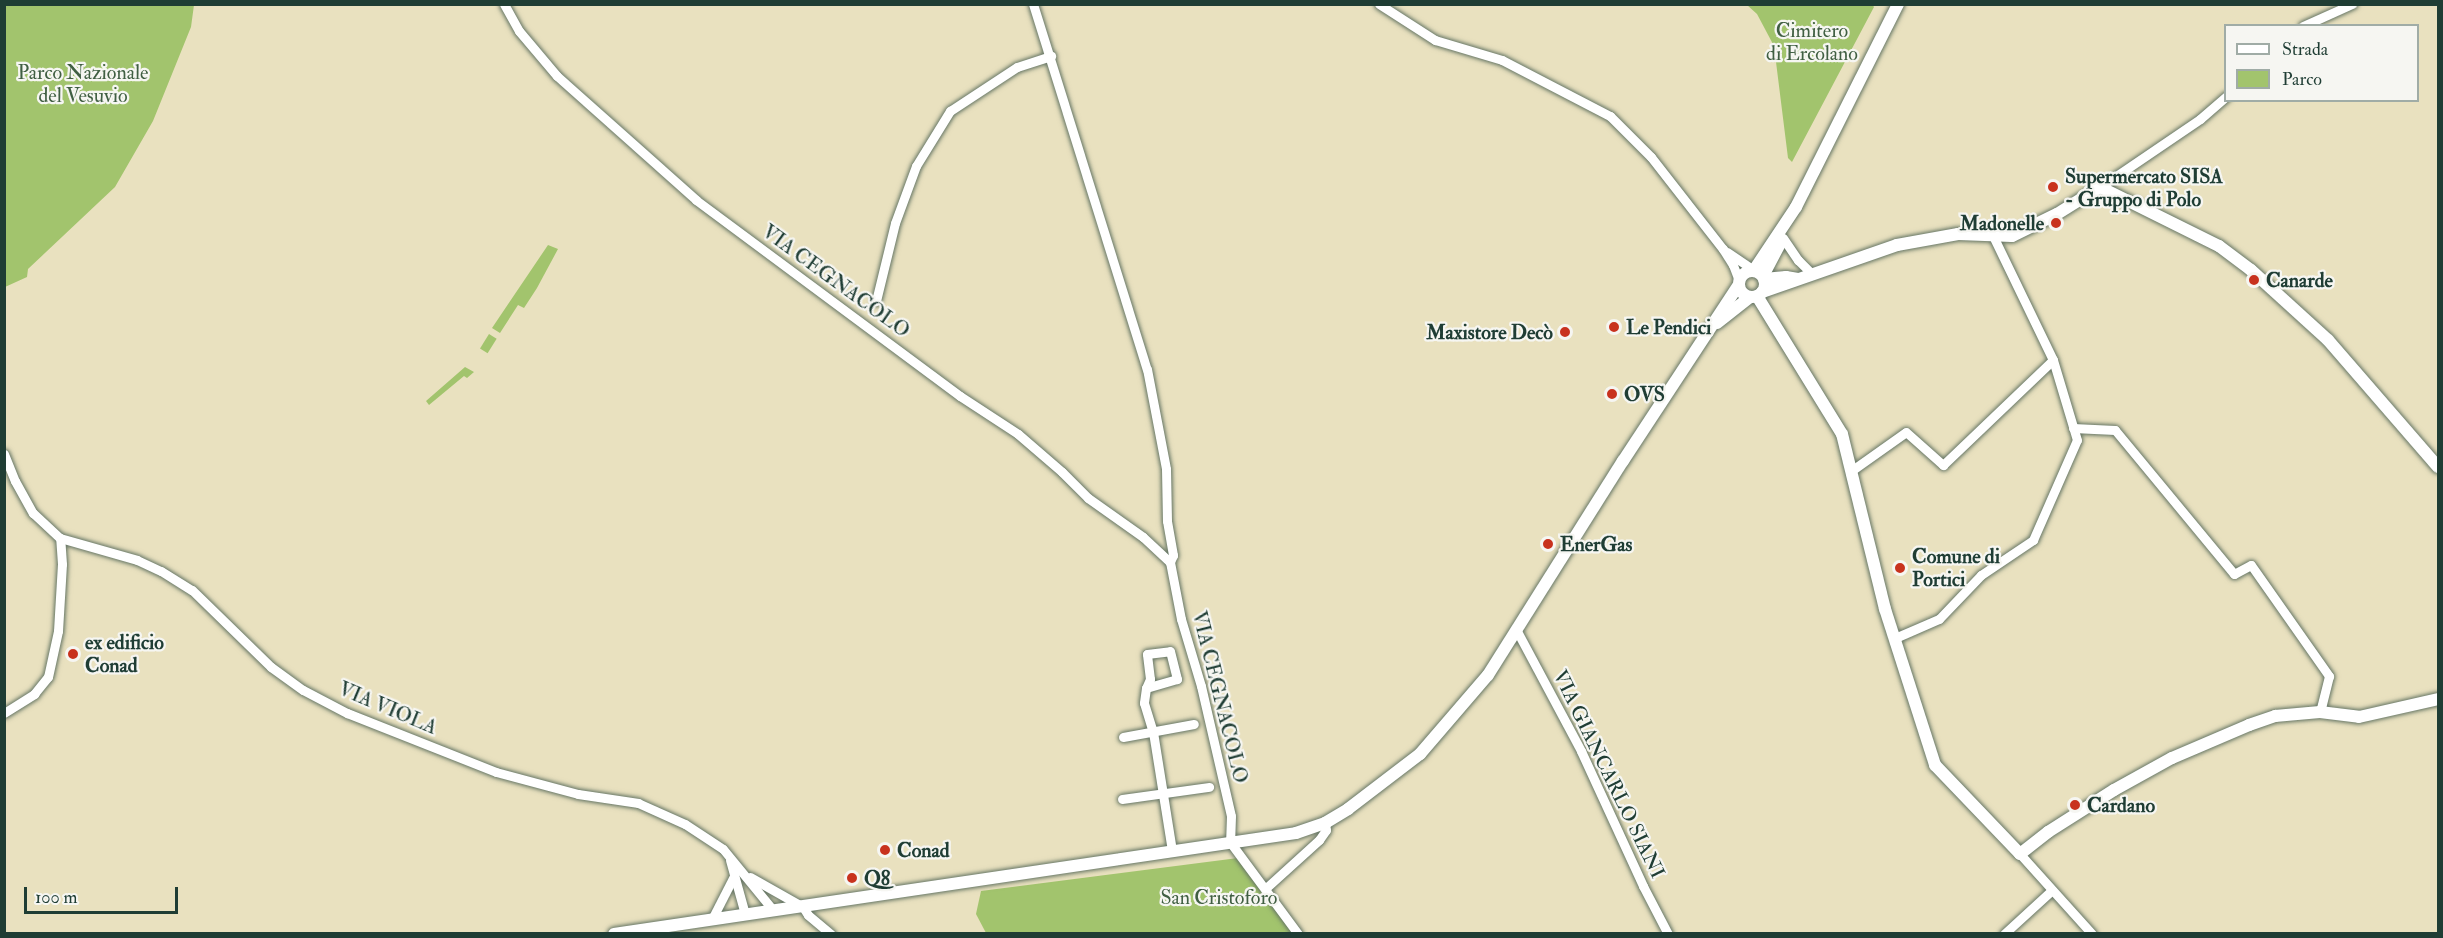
<!DOCTYPE html>
<html>
<head>
<meta charset="utf-8">
<style>
	body { margin:0 }
	#map { position:relative; width:2443px; height:938px; overflow:hidden; background:#e9e1bf; font-family:"IM FELL Double Pica",serif }
	div>[style] { position:absolute }
	.green>* { inset:0; background:#a2c46d; transform-origin:0 0 }
	.roads { filter:drop-shadow(0 0 2px #667665) drop-shadow(0 0 2px #667665) }
	.street>* { height:9px; margin:-4.5px; padding:0 4.5px; transform-origin:4.5px; border-radius:4.5px; background:#fff }
	.secondary>* { height:12px; margin:-6px; padding:0 6px; transform-origin:6px; border-radius:6px; background:#fff }
	.secondary>.ring { margin:-6px; padding:0; box-sizing:content-box; background:none; border:12px solid #fff; border-radius:50% }
	.dots>* { width:16px; height:16px; translate:-50% -50%; box-sizing:border-box; border:3px solid #f6f6f2; border-radius:50% }
	span { translate:-50% -50%; white-space:nowrap; text-align:center; line-height:1.15; -webkit-text-stroke:4.5px #f6f6f2; paint-order:stroke }
	.park-label { font-size:20px; color:#405f42 }
	.poi-label { font-size:20px; color:#1f3d34; font-weight:700 }
	.left { translate:0 -50%; text-align:left }
	.right { translate:-100% -50%; text-align:right }
	.street-label { font-size:20px; color:#1f3d34 }
	.frame { position:absolute; inset:0; border:6px solid #1f3d34; pointer-events:none }
	.legend { position:absolute; left:2224px; top:24px; width:195px; height:78px; box-sizing:border-box; background:#f6f6f2; border:2px solid #a0aca6; margin:0; padding:8px 10px; list-style:none; font-size:18px; color:#1f3d34 }
	.legend li { display:flex; align-items:center; gap:12px; height:30px }
	.legend b { width:30px; border:2px solid #a0aca6 }
	.scale { position:absolute; left:24px; top:887px; width:154px; height:27px; box-sizing:border-box; border:3px solid #1f3d34; border-top:0; padding-left:8px; font-size:18px; line-height:21px; white-space:nowrap; color:#1f3d34; -webkit-text-stroke:4px #f6f6f2; paint-order:stroke }
</style>
</head>
<body>
<div id="map">
	<div class="green">
		<i style="clip-path:polygon(5px 4px,194px 5px,191px 27px,153px 121px,115px 187px,28px 269px,27px 277px,5px 287px)"></i>
		<i style="clip-path:polygon(1872px 4px,1874px 7px,1792px 162px,1788px 158px,1774px 46px,1757px 14px,1747px 5px)"></i>
		<i style="clip-path:polygon(548px 245px,558px 249px,537px 288px,524px 308px,518px 305px,500px 333px,492px 328px)"></i>
		<i style="left:489px;top:334px;width:9px;height:17px;rotate:32deg"></i>
		<i style="clip-path:polygon(465px 367px,474px 372px,467px 378px,464px 376px,429px 405px,426px 401px)"></i>
		<i style="clip-path:polygon(1238px 858px,1292px 933px,986px 933px,976px 914px,981px 891px)"></i>
	</div>
	<div class="roads">
		<div class="street">
			<i style="left:504px;top:4px;width:31px;rotate:61deg"></i>
			<i style="left:519px;top:31px;width:59px;rotate:49.8deg"></i>
			<i style="left:557px;top:76px;width:186px;rotate:41.7deg"></i>
			<i style="left:696px;top:200px;width:329px;rotate:36.6deg"></i>
			<i style="left:960px;top:396px;width:69px;rotate:33.2deg"></i>
			<i style="left:1018px;top:434px;width:58px;rotate:40.8deg"></i>
			<i style="left:1062px;top:472px;width:37px;rotate:45deg"></i>
			<i style="left:1088px;top:498px;width:67px;rotate:35.3deg"></i>
			<i style="left:1143px;top:537px;width:37px;rotate:43deg"></i>
			<i style="left:1033px;top:4px;width:382px;rotate:72.7deg"></i>
			<i style="left:1147px;top:369px;width:102px;rotate:79.2deg"></i>
			<i style="left:1166px;top:469px;width:52px;rotate:88.9deg"></i>
			<i style="left:1167px;top:521px;width:35px;rotate:80deg"></i>
			<i style="left:1173px;top:555px;width:8px;rotate:113deg"></i>
			<i style="left:1170px;top:562px;width:58px;rotate:79.1deg"></i>
			<i style="left:1181px;top:619px;width:70px;rotate:73.4deg"></i>
			<i style="left:1201px;top:686px;width:133px;rotate:77deg"></i>
			<i style="left:1231px;top:816px;width:26px;rotate:92deg"></i>
			<i style="left:1230px;top:842px;width:114px;rotate:53.5deg"></i>
			<i style="left:1379px;top:4px;width:67px;rotate:32.7deg"></i>
			<i style="left:1435px;top:40px;width:70px;rotate:16.6deg"></i>
			<i style="left:1502px;top:60px;width:122px;rotate:27.4deg"></i>
			<i style="left:1610px;top:116px;width:58px;rotate:45deg"></i>
			<i style="left:1651px;top:157px;width:117px;rotate:52deg"></i>
			<i style="left:1723px;top:249px;width:19px;rotate:58deg"></i>
			<i style="left:1733px;top:265px;width:17px;rotate:69deg"></i>
			<i style="left:2303px;top:26px;width:54px;rotate:-24.2deg"></i>
			<i style="left:2100px;top:187px;width:121px;rotate:-34.2deg"></i>
			<i style="left:2200px;top:119px;width:35px;rotate:-41deg"></i>
			<i style="left:1783px;top:238px;width:27px;rotate:56deg"></i>
			<i style="left:1798px;top:260px;width:20px;rotate:45deg"></i>
			<i style="left:1727px;top:252px;width:32px;rotate:34deg"></i>
			<i style="left:876px;top:301px;width:80px;rotate:-76.3deg"></i>
			<i style="left:895px;top:223px;width:61px;rotate:-69.8deg"></i>
			<i style="left:916px;top:166px;width:65px;rotate:-58.3deg"></i>
			<i style="left:950px;top:111px;width:80px;rotate:-33.3deg"></i>
			<i style="left:1017px;top:67px;width:36px;rotate:-18deg"></i>
			<i style="left:2073px;top:428px;width:42px;rotate:2.7deg"></i>
			<i style="left:2115px;top:430px;width:187px;rotate:50.4deg"></i>
			<i style="left:2234px;top:574px;width:19px;rotate:-28deg"></i>
			<i style="left:2251px;top:565px;width:136px;rotate:54.9deg"></i>
			<i style="left:2329px;top:676px;width:37px;rotate:104deg"></i>
			<i style="left:4px;top:454px;width:29px;rotate:68deg"></i>
			<i style="left:15px;top:481px;width:37px;rotate:61deg"></i>
			<i style="left:33px;top:513px;width:37px;rotate:43deg"></i>
			<i style="left:60px;top:538px;width:80px;rotate:15.9deg"></i>
			<i style="left:137px;top:560px;width:26px;rotate:25deg"></i>
			<i style="left:161px;top:571px;width:36px;rotate:32deg"></i>
			<i style="left:192px;top:590px;width:110px;rotate:44.3deg"></i>
			<i style="left:271px;top:667px;width:39px;rotate:36deg"></i>
			<i style="left:303px;top:690px;width:50px;rotate:27.6deg"></i>
			<i style="left:347px;top:713px;width:160px;rotate:21.6deg"></i>
			<i style="left:496px;top:772px;width:85px;rotate:15deg"></i>
			<i style="left:578px;top:794px;width:61px;rotate:8.5deg"></i>
			<i style="left:638px;top:803px;width:51px;rotate:24.1deg"></i>
			<i style="left:685px;top:824px;width:45px;rotate:33.3deg"></i>
			<i style="left:723px;top:849px;width:79px;rotate:50.7deg"></i>
			<i style="left:1851px;top:471px;width:67px;rotate:-35.3deg"></i>
			<i style="left:1906px;top:432px;width:50px;rotate:41.7deg"></i>
			<i style="left:1943px;top:465px;width:152px;rotate:-43.7deg"></i>
			<i style="left:1517px;top:631px;width:136px;rotate:61.9deg"></i>
			<i style="left:1581px;top:751px;width:149px;rotate:65.3deg"></i>
			<i style="left:1643px;top:886px;width:54px;rotate:62.5deg"></i>
			<i style="left:1895px;top:638px;width:48px;rotate:-23.4deg"></i>
			<i style="left:1939px;top:619px;width:61px;rotate:-46.3deg"></i>
			<i style="left:1981px;top:575px;width:63px;rotate:-33.9deg"></i>
			<i style="left:2033px;top:540px;width:109px;rotate:-66.3deg"></i>
			<i style="left:2077px;top:440px;width:84px;rotate:-106.7deg"></i>
			<i style="left:2053px;top:360px;width:138px;rotate:-115.8deg"></i>
			<i style="left:1146px;top:688px;width:10px;rotate:-66deg"></i>
			<i style="left:1150px;top:679px;width:25px;rotate:-97deg"></i>
			<i style="left:1147px;top:654px;width:23px;rotate:-7deg"></i>
			<i style="left:1170px;top:651px;width:29px;rotate:76deg"></i>
			<i style="left:1177px;top:679px;width:32px;rotate:164deg"></i>
			<i style="left:1146px;top:688px;width:15px;rotate:98deg"></i>
			<i style="left:1144px;top:703px;width:30px;rotate:73deg"></i>
			<i style="left:1153px;top:732px;width:121px;rotate:80.9deg"></i>
			<i style="left:4px;top:713px;width:36px;rotate:-32deg"></i>
			<i style="left:34px;top:694px;width:22px;rotate:-51deg"></i>
			<i style="left:48px;top:677px;width:47px;rotate:-77.7deg"></i>
			<i style="left:58px;top:631px;width:67px;rotate:-86.6deg"></i>
			<i style="left:62px;top:564px;width:26px;rotate:-94deg"></i>
			<i style="left:1123px;top:737px;width:72px;rotate:-10.4deg"></i>
			<i style="left:1122px;top:799px;width:88px;rotate:-7.9deg"></i>
			<i style="left:2020px;top:854px;width:108px;rotate:48deg"></i>
			<i style="left:730px;top:860px;width:56px;rotate:74.5deg"></i>
			<i style="left:750px;top:877px;width:61px;rotate:29.5deg"></i>
			<i style="left:803px;top:907px;width:9px;rotate:58deg"></i>
			<i style="left:808px;top:915px;width:30px;rotate:40deg"></i>
			<i style="left:1266px;top:888px;width:72px;rotate:-42.2deg"></i>
			<i style="left:1319px;top:840px;width:12px;rotate:-55deg"></i>
			<i style="left:1326px;top:830px;width:7px;rotate:-98deg"></i>
			<i style="left:712px;top:919px;width:48px;rotate:-62.9deg"></i>
			<i style="left:2004px;top:934px;width:65px;rotate:-42.5deg"></i>
		</div>
		<div class="secondary">
			<i style="left:1754px;top:270px;width:76px;rotate:-56.3deg"></i>
			<i style="left:1796px;top:207px;width:227px;rotate:-63.3deg"></i>
			<i class="ring" style="left:1739px;top:271px;width:14px;height:14px"></i>
			<i style="left:1763px;top:276px;width:41px;rotate:-62.2deg"></i>
			<i style="left:1764px;top:279px;width:22px;rotate:-5deg"></i>
			<i style="left:1786px;top:277px;width:12px;rotate:9deg"></i>
			<i style="left:1762px;top:292px;width:143px;rotate:-19.2deg"></i>
			<i style="left:1897px;top:245px;width:62px;rotate:-10.2deg"></i>
			<i style="left:1958px;top:234px;width:54px;rotate:2.1deg"></i>
			<i style="left:2012px;top:236px;width:50px;rotate:-26.1deg"></i>
			<i style="left:2057px;top:214px;width:51px;rotate:-32.1deg"></i>
			<i style="left:2100px;top:187px;width:133px;rotate:26.4deg"></i>
			<i style="left:2219px;top:246px;width:40px;rotate:37deg"></i>
			<i style="left:2251px;top:270px;width:104px;rotate:42.3deg"></i>
			<i style="left:2328px;top:340px;width:168px;rotate:49.1deg"></i>
			<i style="left:1757px;top:296px;width:162px;rotate:58.4deg"></i>
			<i style="left:1842px;top:434px;width:180px;rotate:76.2deg"></i>
			<i style="left:1885px;top:609px;width:164px;rotate:72.2deg"></i>
			<i style="left:1935px;top:765px;width:123px;rotate:46.3deg"></i>
			<i style="left:2020px;top:854px;width:36px;rotate:-38deg"></i>
			<i style="left:2048px;top:832px;width:78px;rotate:-32.5deg"></i>
			<i style="left:2114px;top:790px;width:66px;rotate:-28.9deg"></i>
			<i style="left:2172px;top:758px;width:84px;rotate:-23.2deg"></i>
			<i style="left:2249px;top:725px;width:28px;rotate:-19deg"></i>
			<i style="left:2275px;top:716px;width:45px;rotate:-5.1deg"></i>
			<i style="left:2320px;top:712px;width:39px;rotate:7deg"></i>
			<i style="left:2359px;top:717px;width:81px;rotate:-12.8deg"></i>
			<i style="left:1717px;top:323px;width:42px;rotate:-38.2deg"></i>
			<i style="left:614px;top:934px;width:689px;rotate:-8.42deg"></i>
			<i style="left:1296px;top:833px;width:31px;rotate:-19deg"></i>
			<i style="left:1325px;top:823px;width:27px;rotate:-31deg"></i>
			<i style="left:1348px;top:809px;width:91px;rotate:-37.4deg"></i>
			<i style="left:1420px;top:754px;width:104px;rotate:-49.3deg"></i>
			<i style="left:1488px;top:675px;width:253px;rotate:-57.8deg"></i>
			<i style="left:1623px;top:461px;width:209px;rotate:-56.7deg"></i>
		</div>
	</div>
	<div class="dots">
		<i style="left:2053px;top:187px;background:#c8321e"></i>
		<i style="left:2056px;top:223px;background:#c8321e"></i>
		<i style="left:2254px;top:280px;background:#c8321e"></i>
		<i style="left:1614px;top:327px;background:#c8321e"></i>
		<i style="left:1565px;top:332px;background:#c8321e"></i>
		<i style="left:1612px;top:394px;background:#c8321e"></i>
		<i style="left:1548px;top:544px;background:#c8321e"></i>
		<i style="left:1900px;top:568px;background:#c8321e"></i>
		<i style="left:73px;top:654px;background:#c8321e"></i>
		<i style="left:2075px;top:805px;background:#c8321e"></i>
		<i style="left:885px;top:850px;background:#c8321e"></i>
		<i style="left:852px;top:878px;background:#c8321e"></i>
	</div>
	<div class="park-label">
		<span style="left:1812px;top:42px">Cimitero<br>di Ercolano</span>
		<span style="left:83px;top:84px">Parco Nazionale<br>del Vesuvio</span>
		<span style="left:1219px;top:897px">San Cristoforo</span>
	</div>
	<div class="poi-label">
		<span class="left" style="left:2065px;top:188px">Supermercato SISA<br>- Gruppo di Polo</span>
		<span class="right" style="left:2044px;top:223px">Madonelle</span>
		<span class="left" style="left:2266px;top:280px">Canarde</span>
		<span class="left" style="left:1626px;top:327px">Le Pendici</span>
		<span class="right" style="left:1553px;top:332px">Maxistore Decò</span>
		<span class="left" style="left:1624px;top:394px">OVS</span>
		<span class="left" style="left:1560px;top:544px">EnerGas</span>
		<span class="left" style="left:1912px;top:568px">Comune di<br>Portici</span>
		<span class="left" style="left:85px;top:654px">ex edificio<br>Conad</span>
		<span class="left" style="left:2087px;top:805px">Cardano</span>
		<span class="left" style="left:897px;top:850px">Conad</span>
		<span class="left" style="left:864px;top:878px">Q8</span>
	</div>
	<div class="street-label">
		<span style="left:836px;top:281px;rotate:36deg">VIA CEGNACOLO</span>
		<span style="left:1220px;top:697px;rotate:76deg">VIA CEGNACOLO</span>
		<span style="left:388px;top:708px;rotate:23deg">VIA VIOLA</span>
		<span style="left:1609px;top:774px;rotate:64deg">VIA GIANCARLO SIANI</span>
	</div>
	<div class="frame"></div>
	<ul class="legend">
	<li><b style="height:8px;background:#fff"></b>Strada</li>
	<li><b style="height:16px;background:#a2c46d"></b>Parco</li>
	</ul>
	<div class="scale">100 m</div>
</div>
</body>
</html>
